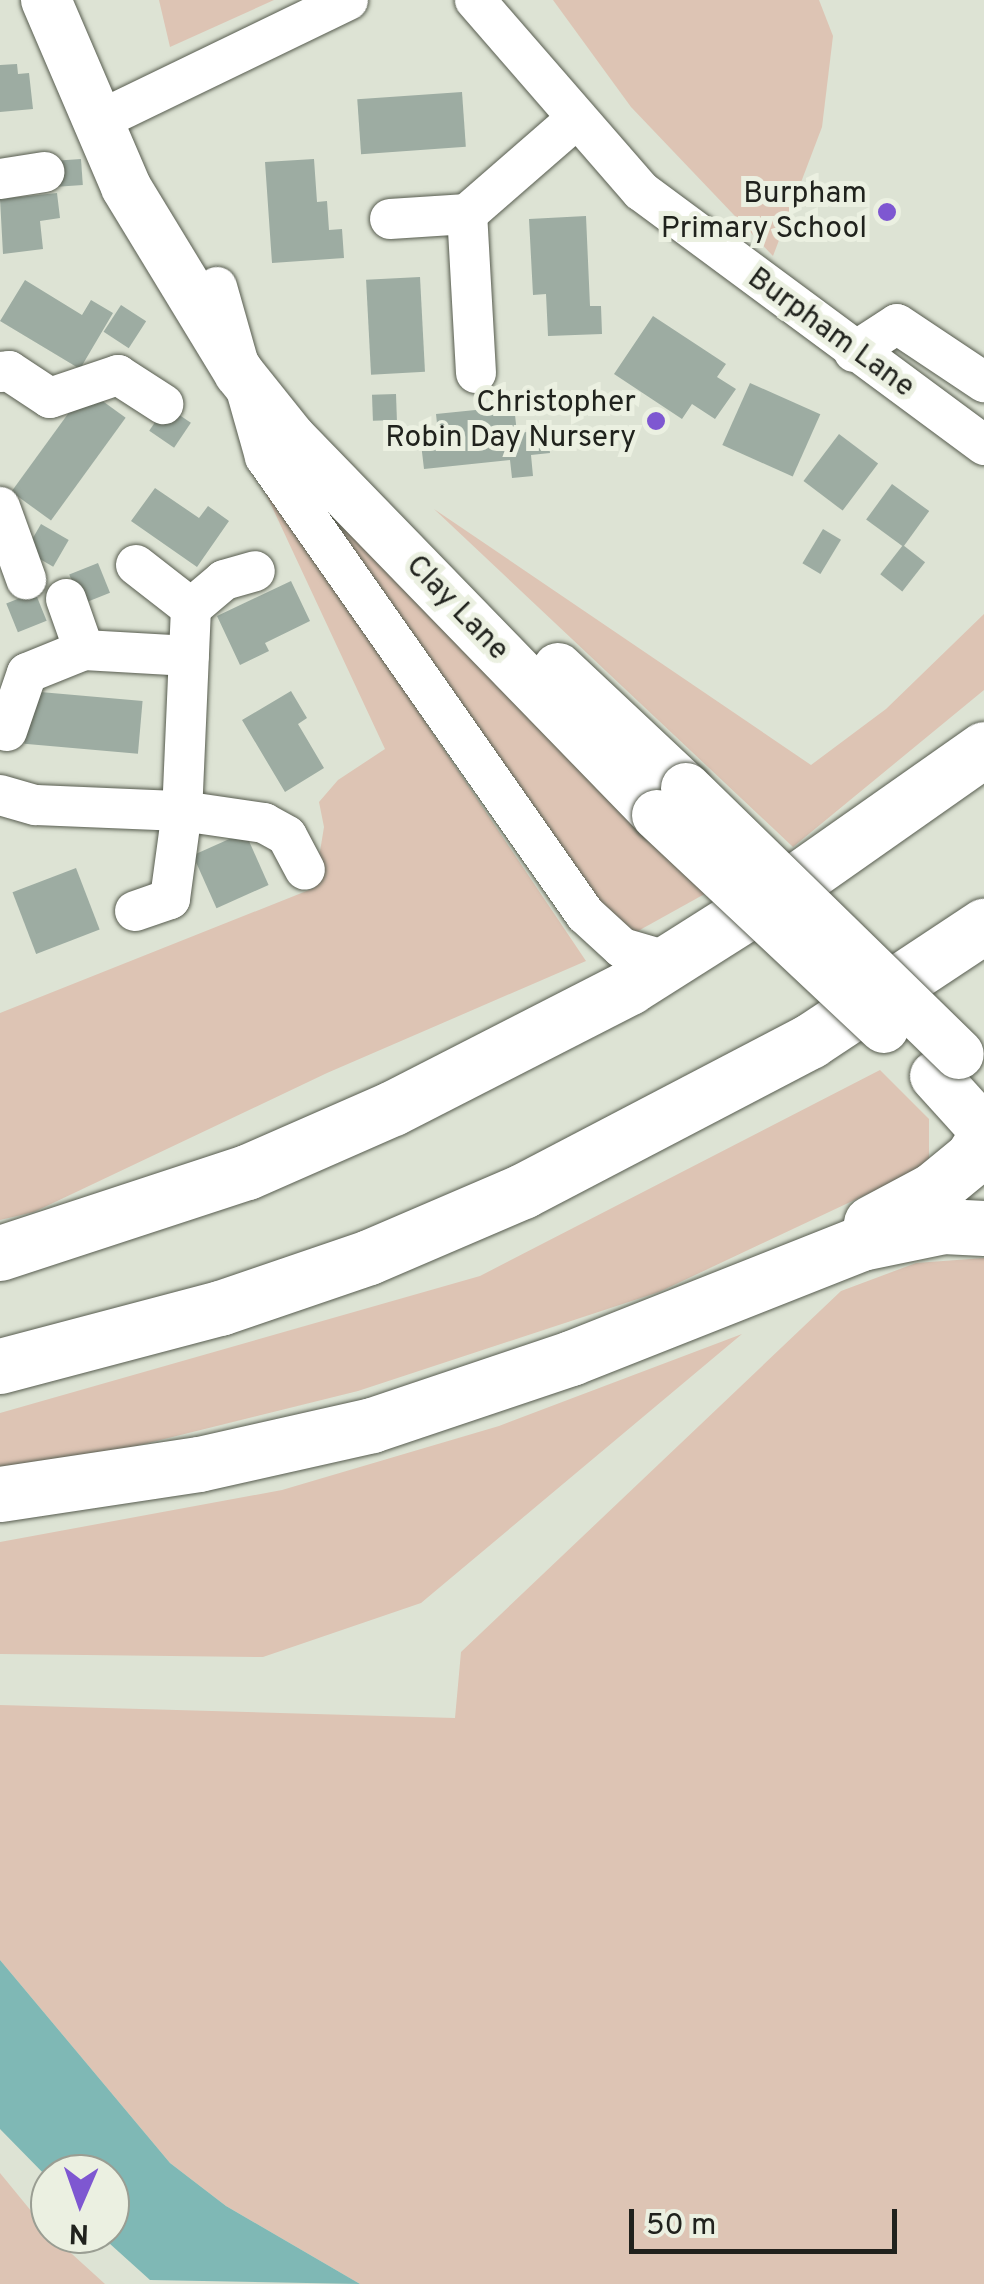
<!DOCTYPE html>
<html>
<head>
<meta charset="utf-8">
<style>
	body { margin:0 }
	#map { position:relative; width:984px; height:2284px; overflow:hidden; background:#dde3d4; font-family:Overpass,sans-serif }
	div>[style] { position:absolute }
	.green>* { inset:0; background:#ddc4b4 }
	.water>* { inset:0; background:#7fb8b5 }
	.building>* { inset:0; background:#9daca2; transform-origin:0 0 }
	.roads { filter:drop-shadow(0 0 2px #575c4f) drop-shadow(0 0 2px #575c4f) }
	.minor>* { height:40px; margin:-20px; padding:0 20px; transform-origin:20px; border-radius:20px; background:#fff }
	.major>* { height:50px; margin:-25px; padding:0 25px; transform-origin:25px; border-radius:25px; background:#fff }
	.highway>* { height:55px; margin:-27.5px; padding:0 27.5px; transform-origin:27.5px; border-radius:27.5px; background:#fff }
	.bridges { filter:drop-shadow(0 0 2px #575c4f) drop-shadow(0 0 2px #575c4f) }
	.major-bridge>* { height:50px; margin:-25px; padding:0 25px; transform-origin:25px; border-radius:25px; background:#fff }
	.dots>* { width:28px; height:28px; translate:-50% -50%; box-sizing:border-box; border:5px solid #ebf0e1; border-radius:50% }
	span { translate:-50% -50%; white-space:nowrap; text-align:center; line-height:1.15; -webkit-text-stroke:10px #ebf0e1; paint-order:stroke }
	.poi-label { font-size:30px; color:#20221d }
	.right { translate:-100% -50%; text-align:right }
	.street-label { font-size:30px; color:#20221d }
	.north { position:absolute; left:30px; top:2154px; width:100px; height:100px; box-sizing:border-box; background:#ebf0e1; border:2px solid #9a9e93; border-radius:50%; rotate:182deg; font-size:28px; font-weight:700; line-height:40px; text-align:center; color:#20221d }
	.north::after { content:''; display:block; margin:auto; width:35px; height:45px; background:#7e57d1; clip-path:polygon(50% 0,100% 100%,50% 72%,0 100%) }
	.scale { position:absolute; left:629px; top:2209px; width:268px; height:45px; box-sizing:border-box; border:5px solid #20221d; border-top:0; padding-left:12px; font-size:30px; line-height:35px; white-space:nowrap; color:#20221d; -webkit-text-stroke:8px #ebf0e1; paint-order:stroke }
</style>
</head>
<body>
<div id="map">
	<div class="green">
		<i style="clip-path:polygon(159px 0,274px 0,170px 47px)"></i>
		<i style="clip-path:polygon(553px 0,819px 0,833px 36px,822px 127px,773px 256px,631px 107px)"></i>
		<i style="clip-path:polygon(280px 457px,710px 891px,620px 941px)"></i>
		<i style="clip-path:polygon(252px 464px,586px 961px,327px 1073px,34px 1212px,0 1220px,0 1013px,314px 888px,324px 827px,319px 802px,338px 780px,385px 749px)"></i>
		<i style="clip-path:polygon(434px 509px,811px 765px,886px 709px,984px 614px,984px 690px,793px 847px)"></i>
		<i style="clip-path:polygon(880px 1070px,929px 1119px,929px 1165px,659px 1292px,358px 1391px,100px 1455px,0 1469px,0 1413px,480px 1276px)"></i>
		<i style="clip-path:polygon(984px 1258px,984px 2284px,360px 2284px,226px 2206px,170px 2163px,0 1960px,0 1705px,455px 1718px,461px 1652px,841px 1291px,916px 1263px)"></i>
		<i style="clip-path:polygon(742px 1334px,421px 1603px,263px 1657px,0 1654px,0 1542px,282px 1490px,499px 1426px)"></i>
		<i style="clip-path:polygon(0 2173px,50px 2234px,105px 2284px,0 2284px)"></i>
	</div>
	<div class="water">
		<i style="clip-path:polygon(0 1960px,170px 2163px,226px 2206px,360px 2284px,150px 2280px,99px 2234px,110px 2234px,110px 2174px,50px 2174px,50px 2180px,0 2129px)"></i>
	</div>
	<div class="building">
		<i style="clip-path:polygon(17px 64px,18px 74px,29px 73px,33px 109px,0 112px,0 65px)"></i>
		<i style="left:462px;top:92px;width:55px;height:105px;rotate:86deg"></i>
		<i style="left:81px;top:159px;width:26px;height:29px;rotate:86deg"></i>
		<i style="clip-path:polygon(314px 159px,317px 202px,327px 201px,329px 230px,342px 229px,344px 258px,272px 263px,265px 162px)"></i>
		<i style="clip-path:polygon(57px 193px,60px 218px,40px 221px,43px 249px,3px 254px,0 199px)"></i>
		<i style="clip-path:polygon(586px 216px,590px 306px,601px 306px,602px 334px,548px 336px,546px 294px,533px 295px,529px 219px)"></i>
		<i style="left:420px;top:277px;width:95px;height:54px;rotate:87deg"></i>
		<i style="clip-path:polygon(25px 280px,82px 315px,91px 300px,113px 313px,80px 369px,0 321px)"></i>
		<i style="left:121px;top:305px;width:30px;height:32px;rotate:33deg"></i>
		<i style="clip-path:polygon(653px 316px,726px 364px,717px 377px,736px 389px,715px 419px,692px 404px,682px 419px,614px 374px)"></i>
		<i style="left:750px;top:383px;width:77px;height:68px;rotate:24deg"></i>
		<i style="left:86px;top:389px;width:49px;height:127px;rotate:36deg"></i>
		<i style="left:396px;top:394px;width:26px;height:24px;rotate:88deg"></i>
		<i style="left:166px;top:406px;width:30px;height:30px;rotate:34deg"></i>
		<i style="clip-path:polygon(514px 406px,517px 433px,547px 430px,550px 453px,531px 455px,533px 476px,512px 478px,510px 460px,424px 469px,420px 435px,438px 433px,436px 414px)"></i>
		<i style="left:839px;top:434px;width:49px;height:59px;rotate:37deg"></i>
		<i style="left:892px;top:484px;width:46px;height:44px;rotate:36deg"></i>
		<i style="clip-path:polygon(155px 488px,199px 518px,208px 506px,229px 521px,197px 567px,131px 521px)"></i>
		<i style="left:41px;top:524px;width:32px;height:31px;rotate:30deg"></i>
		<i style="left:823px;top:529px;width:21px;height:40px;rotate:31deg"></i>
		<i style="left:903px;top:545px;width:28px;height:37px;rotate:38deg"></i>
		<i style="left:98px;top:563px;width:32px;height:31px;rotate:68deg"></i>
		<i style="clip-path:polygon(291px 581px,310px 621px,265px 643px,269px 651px,240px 665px,217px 616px)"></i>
		<i style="left:35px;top:592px;width:31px;height:31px;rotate:68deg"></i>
		<i style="left:29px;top:691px;width:114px;height:53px;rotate:5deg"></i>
		<i style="clip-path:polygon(291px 691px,307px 718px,298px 724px,324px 768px,285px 792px,242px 720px)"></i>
		<i style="left:245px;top:832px;width:58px;height:57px;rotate:66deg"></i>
		<i style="left:76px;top:868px;width:66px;height:68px;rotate:69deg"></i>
	</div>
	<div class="roads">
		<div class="minor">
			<i style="left:475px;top:0;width:253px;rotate:49deg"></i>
			<i style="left:641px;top:191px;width:427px;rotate:36.5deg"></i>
			<i style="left:94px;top:123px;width:282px;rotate:-25.8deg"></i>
			<i style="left:0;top:179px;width:45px;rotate:-9deg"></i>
			<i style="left:390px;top:219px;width:77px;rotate:-3.7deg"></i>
			<i style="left:217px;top:287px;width:177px;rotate:74.2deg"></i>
			<i style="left:265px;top:457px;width:558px;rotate:55deg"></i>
			<i style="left:585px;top:914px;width:50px;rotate:42.6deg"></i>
			<i style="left:622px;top:948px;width:50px;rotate:16.3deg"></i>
			<i style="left:854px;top:352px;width:51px;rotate:-33.1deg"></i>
			<i style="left:897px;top:324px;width:105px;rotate:33.7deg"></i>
			<i style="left:0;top:372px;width:9px;rotate:-6deg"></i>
			<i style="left:9px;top:371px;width:49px;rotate:33.4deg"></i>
			<i style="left:50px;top:398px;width:72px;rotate:-18.7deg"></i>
			<i style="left:118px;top:375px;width:54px;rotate:32.8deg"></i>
			<i style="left:476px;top:373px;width:159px;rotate:-93.2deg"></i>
			<i style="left:467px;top:214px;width:142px;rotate:-41deg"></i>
			<i style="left:0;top:507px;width:77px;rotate:70.1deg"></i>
			<i style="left:136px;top:565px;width:70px;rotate:38deg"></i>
			<i style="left:66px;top:599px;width:54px;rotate:70.6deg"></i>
			<i style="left:191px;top:608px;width:203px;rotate:92.5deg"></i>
			<i style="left:182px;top:811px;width:83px;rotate:8.3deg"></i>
			<i style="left:264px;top:823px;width:26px;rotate:29deg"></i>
			<i style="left:287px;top:836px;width:38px;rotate:62deg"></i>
			<i style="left:191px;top:608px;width:43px;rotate:-40.3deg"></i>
			<i style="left:224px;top:580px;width:32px;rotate:-16deg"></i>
			<i style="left:7px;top:731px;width:61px;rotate:-71deg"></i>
			<i style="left:27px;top:673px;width:61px;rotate:-22deg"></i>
			<i style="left:84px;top:650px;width:105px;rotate:3.3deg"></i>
			<i style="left:0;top:795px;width:37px;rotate:16deg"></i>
			<i style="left:36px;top:805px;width:146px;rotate:2.4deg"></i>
			<i style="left:182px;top:811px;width:89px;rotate:97.8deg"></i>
			<i style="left:170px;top:899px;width:37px;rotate:161deg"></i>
		</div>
		<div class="major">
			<i style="left:46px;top:0;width:203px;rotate:66.8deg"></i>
			<i style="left:126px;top:187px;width:218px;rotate:58.7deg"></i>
			<i style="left:239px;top:373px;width:83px;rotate:51.3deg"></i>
			<i style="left:291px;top:438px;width:525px;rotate:45.85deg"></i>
			<i style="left:558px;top:668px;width:175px;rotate:43.2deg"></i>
			<i style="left:935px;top:1076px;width:73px;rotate:47.8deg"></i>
		</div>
		<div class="highway">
			<i style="left:871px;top:1223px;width:70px;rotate:-28deg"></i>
			<i style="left:933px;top:1190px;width:50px;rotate:-39.4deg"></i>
			<i style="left:972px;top:1158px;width:22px;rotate:-58deg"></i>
			<i style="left:0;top:1253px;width:260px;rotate:-18.2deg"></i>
			<i style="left:247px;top:1172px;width:159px;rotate:-23.7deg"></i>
			<i style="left:393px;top:1108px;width:265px;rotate:-27.1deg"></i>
			<i style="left:629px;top:987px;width:196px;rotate:-32.3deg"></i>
			<i style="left:795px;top:882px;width:231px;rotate:-35.1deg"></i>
			<i style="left:0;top:1366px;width:228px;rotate:-14.8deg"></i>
			<i style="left:220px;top:1308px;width:157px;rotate:-18.9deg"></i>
			<i style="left:369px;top:1257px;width:168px;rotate:-23.2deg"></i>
			<i style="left:523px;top:1191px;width:324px;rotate:-27.6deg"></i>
			<i style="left:810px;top:1041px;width:209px;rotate:-33.5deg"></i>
			<i style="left:0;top:1494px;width:201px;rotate:-8.6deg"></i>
			<i style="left:199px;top:1464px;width:177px;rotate:-12.7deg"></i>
			<i style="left:372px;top:1425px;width:210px;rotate:-18.6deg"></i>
			<i style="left:571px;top:1358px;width:312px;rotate:-21.6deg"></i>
			<i style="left:861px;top:1243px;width:84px;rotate:-11.7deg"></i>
			<i style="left:943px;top:1226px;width:41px;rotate:2.8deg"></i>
		</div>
	</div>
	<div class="bridges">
		<div class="major-bridge">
			<i style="left:686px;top:788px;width:381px;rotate:44.3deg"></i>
			<i style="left:657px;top:815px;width:311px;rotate:43.2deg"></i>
		</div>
	</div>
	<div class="dots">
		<i style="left:887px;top:212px;background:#7e57d1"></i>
		<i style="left:656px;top:421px;background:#7e57d1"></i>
	</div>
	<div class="poi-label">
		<span class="right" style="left:867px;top:212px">Burpham<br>Primary School</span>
		<span class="right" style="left:636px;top:421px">Christopher<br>Robin Day Nursery</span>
	</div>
	<div class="street-label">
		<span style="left:830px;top:334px;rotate:36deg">Burpham Lane</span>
		<span style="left:456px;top:609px;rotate:46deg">Clay Lane</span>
	</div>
	<div class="north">N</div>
	<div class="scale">50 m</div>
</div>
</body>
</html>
